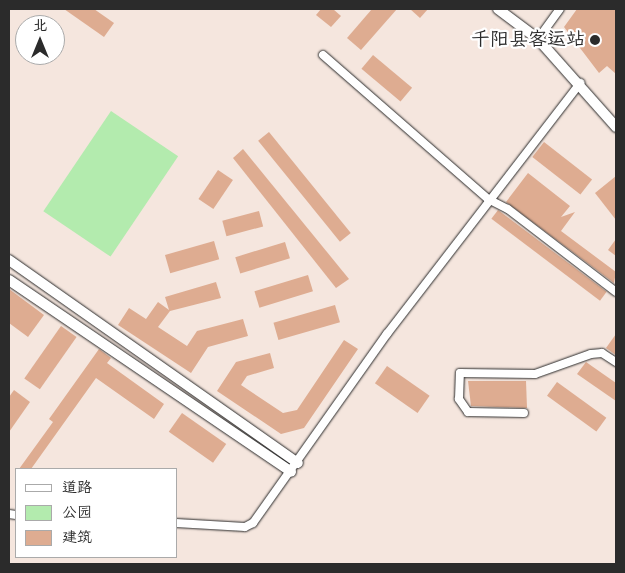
<!DOCTYPE html>
<html>
<head>
<meta charset="utf-8">
<style>
	body { margin:0 }
	#map { position:relative; width:625px; height:573px; overflow:hidden; background:#f5e6de; font-family:"Architects Daughter","LXGW WenKai TC",sans-serif }
	div>[style] { position:absolute }
	.green>* { inset:0; background:#b3ebae; transform-origin:0 0 }
	.building>* { inset:0; background:#deac91; transform-origin:0 0 }
	.roads { filter:drop-shadow(0 0 1px #2b2b2b) drop-shadow(0 0 1px #2b2b2b) }
	.minor>* { height:8px; margin:-4px; padding:0 4px; transform-origin:4px; border-radius:4px; background:#fff }
	.major>* { height:10px; margin:-5px; padding:0 5px; transform-origin:5px; border-radius:5px; background:#fff }
	.dots>* { width:14px; height:14px; translate:-50% -50%; box-sizing:border-box; border:2px solid #fff; border-radius:50% }
	span { translate:-50% -50%; white-space:nowrap; text-align:center; line-height:1.15; -webkit-text-stroke:4.5px #fff; paint-order:stroke }
	.poi-label { font-size:19px; color:#2b2b2b }
	.right { translate:-100% -50%; text-align:right }
	.frame { position:absolute; inset:0; border:10px solid #2b2b2b; pointer-events:none }
	.legend { position:absolute; left:15px; top:468px; width:162px; height:90px; box-sizing:border-box; background:#fff; border:1px solid #aaa; margin:0; padding:6px 9px; list-style:none; font-size:15px; color:#2b2b2b }
	.legend li { display:flex; align-items:center; gap:10px; height:25px }
	.legend b { width:25px; border:1px solid #aaa }
	.north { position:absolute; left:15px; top:15px; width:50px; height:50px; box-sizing:border-box; background:#fff; border:1px solid #aaa; border-radius:50%; rotate:0deg; font-size:14px; font-weight:700; line-height:20px; text-align:center; color:#2b2b2b }
	.north::after { content:''; display:block; margin:auto; width:18px; height:22px; background:#2b2b2b; clip-path:polygon(50% 0,100% 100%,50% 72%,0 100%) }
</style>
</head>
<body>
<div id="map">
	<div class="green">
		<i style="left:111px;top:111px;width:81px;height:121px;rotate:34deg"></i>
	</div>
	<div class="building">
		<i style="clip-path:polygon(64px 9px,94px 9px,114px 23px,104px 37px)"></i>
		<i style="clip-path:polygon(321px 9px,333px 9px,341px 16px,331px 27px,316px 15px)"></i>
		<i style="clip-path:polygon(372px 9px,397px 9px,361px 50px,347px 38px)"></i>
		<i style="clip-path:polygon(410px 9px,428px 9px,420px 18px)"></i>
		<i style="clip-path:polygon(577px 9px,616px 9px,616px 74px,607px 66px,599px 73px,564px 27px)"></i>
		<i style="left:373px;top:55px;width:51px;height:18px;rotate:40deg"></i>
		<i style="left:269px;top:132px;width:130px;height:14px;rotate:51deg"></i>
		<i style="left:544px;top:142px;width:61px;height:19px;rotate:38deg"></i>
		<i style="clip-path:polygon(243px 149px,349px 279px,336px 288px,233px 158px)"></i>
		<i style="left:218px;top:170px;width:18px;height:35px;rotate:34deg"></i>
		<i style="clip-path:polygon(528px 173px,570px 206px,561px 217px,575px 212px,561px 231px,616px 272px,614px 283px,506px 202px)"></i>
		<i style="clip-path:polygon(616px 176px,616px 220px,595px 193px)"></i>
		<i style="left:498px;top:210px;width:136px;height:11px;rotate:37deg"></i>
		<i style="left:259px;top:211px;width:16px;height:38px;rotate:75deg"></i>
		<i style="clip-path:polygon(616px 239px,616px 256px,608px 250px)"></i>
		<i style="left:214px;top:241px;width:19px;height:51px;rotate:74deg"></i>
		<i style="left:285px;top:242px;width:17px;height:52px;rotate:73deg"></i>
		<i style="left:308px;top:275px;width:17px;height:56px;rotate:73deg"></i>
		<i style="clip-path:polygon(216px 282px,221px 298px,170px 311px,158px 327px,187px 346px,197px 331px,243px 319px,248px 336px,208px 347px,191px 373px,118px 325px,129px 308px,146px 319px,158px 302px,169px 310px,165px 297px)"></i>
		<i style="clip-path:polygon(9px 289px,44px 315px,28px 337px,9px 323px)"></i>
		<i style="left:335px;top:305px;width:18px;height:64px;rotate:74deg"></i>
		<i style="left:61px;top:326px;width:19px;height:64px;rotate:35deg"></i>
		<i style="clip-path:polygon(616px 334px,616px 355px,606px 348px)"></i>
		<i style="clip-path:polygon(344px 340px,358px 349px,304px 428px,281px 434px,217px 391px,236px 362px,270px 353px,274px 368px,247px 376px,241px 385px,283px 413px,297px 410px)"></i>
		<i style="clip-path:polygon(99px 349px,111px 358px,107px 363px,164px 404px,154px 419px,96px 378px,31px 469px,19px 469px,53px 422px,49px 419px)"></i>
		<i style="clip-path:polygon(586px 362px,616px 383px,616px 401px,577px 374px)"></i>
		<i style="left:387px;top:366px;width:52px;height:21px;rotate:35deg"></i>
		<i style="clip-path:polygon(468px 381px,526px 381px,527px 408px,471px 406px)"></i>
		<i style="left:557px;top:382px;width:61px;height:17px;rotate:36deg"></i>
		<i style="clip-path:polygon(14px 390px,30px 402px,9px 432px,9px 397px)"></i>
		<i style="left:182px;top:413px;width:54px;height:23px;rotate:35deg"></i>
	</div>
	<div class="roads">
		<div class="minor">
			<i style="left:538px;top:39px;width:37px;rotate:-54deg"></i>
			<i style="left:323px;top:55px;width:219px;rotate:41.1deg"></i>
			<i style="left:488px;top:199px;width:22px;rotate:27deg"></i>
			<i style="left:508px;top:209px;width:136px;rotate:37.5deg"></i>
			<i style="left:524px;top:413px;width:56px;rotate:-179deg"></i>
			<i style="left:468px;top:412px;width:16px;rotate:-125deg"></i>
			<i style="left:459px;top:399px;width:26px;rotate:-88deg"></i>
			<i style="left:460px;top:373px;width:75px;rotate:0.8deg"></i>
			<i style="left:535px;top:374px;width:59px;rotate:-19.7deg"></i>
			<i style="left:591px;top:354px;width:11px;rotate:-5deg"></i>
			<i style="left:602px;top:353px;width:17px;rotate:33deg"></i>
			<i style="left:9px;top:514px;width:7px;rotate:8deg"></i>
			<i style="left:176px;top:523px;width:69px;rotate:3.3deg"></i>
			<i style="left:245px;top:527px;width:9px;rotate:-27deg"></i>
			<i style="left:253px;top:523px;width:232px;rotate:-54.7deg"></i>
			<i style="left:387px;top:334px;width:317px;rotate:-52.4deg"></i>
		</div>
		<div class="major">
			<i style="left:498px;top:9px;width:50px;rotate:36.9deg"></i>
			<i style="left:538px;top:39px;width:118px;rotate:48.4deg"></i>
			<i style="left:9px;top:260px;width:353px;rotate:35.1deg"></i>
			<i style="left:9px;top:280px;width:341px;rotate:34.2deg"></i>
		</div>
	</div>
	<div class="dots">
		<i style="left:595px;top:40px;background:#2b2b2b"></i>
	</div>
	<div class="poi-label">
		<span class="right" style="left:585px;top:40px">千阳县客运站</span>
	</div>
	<div class="frame"></div>
	<ul class="legend">
	<li><b style="height:6px;background:#fff"></b>道路</li>
	<li><b style="height:14px;background:#b3ebae"></b>公园</li>
	<li><b style="height:14px;background:#deac91"></b>建筑</li>
	</ul>
	<div class="north">北</div>
</div>
</body>
</html>
